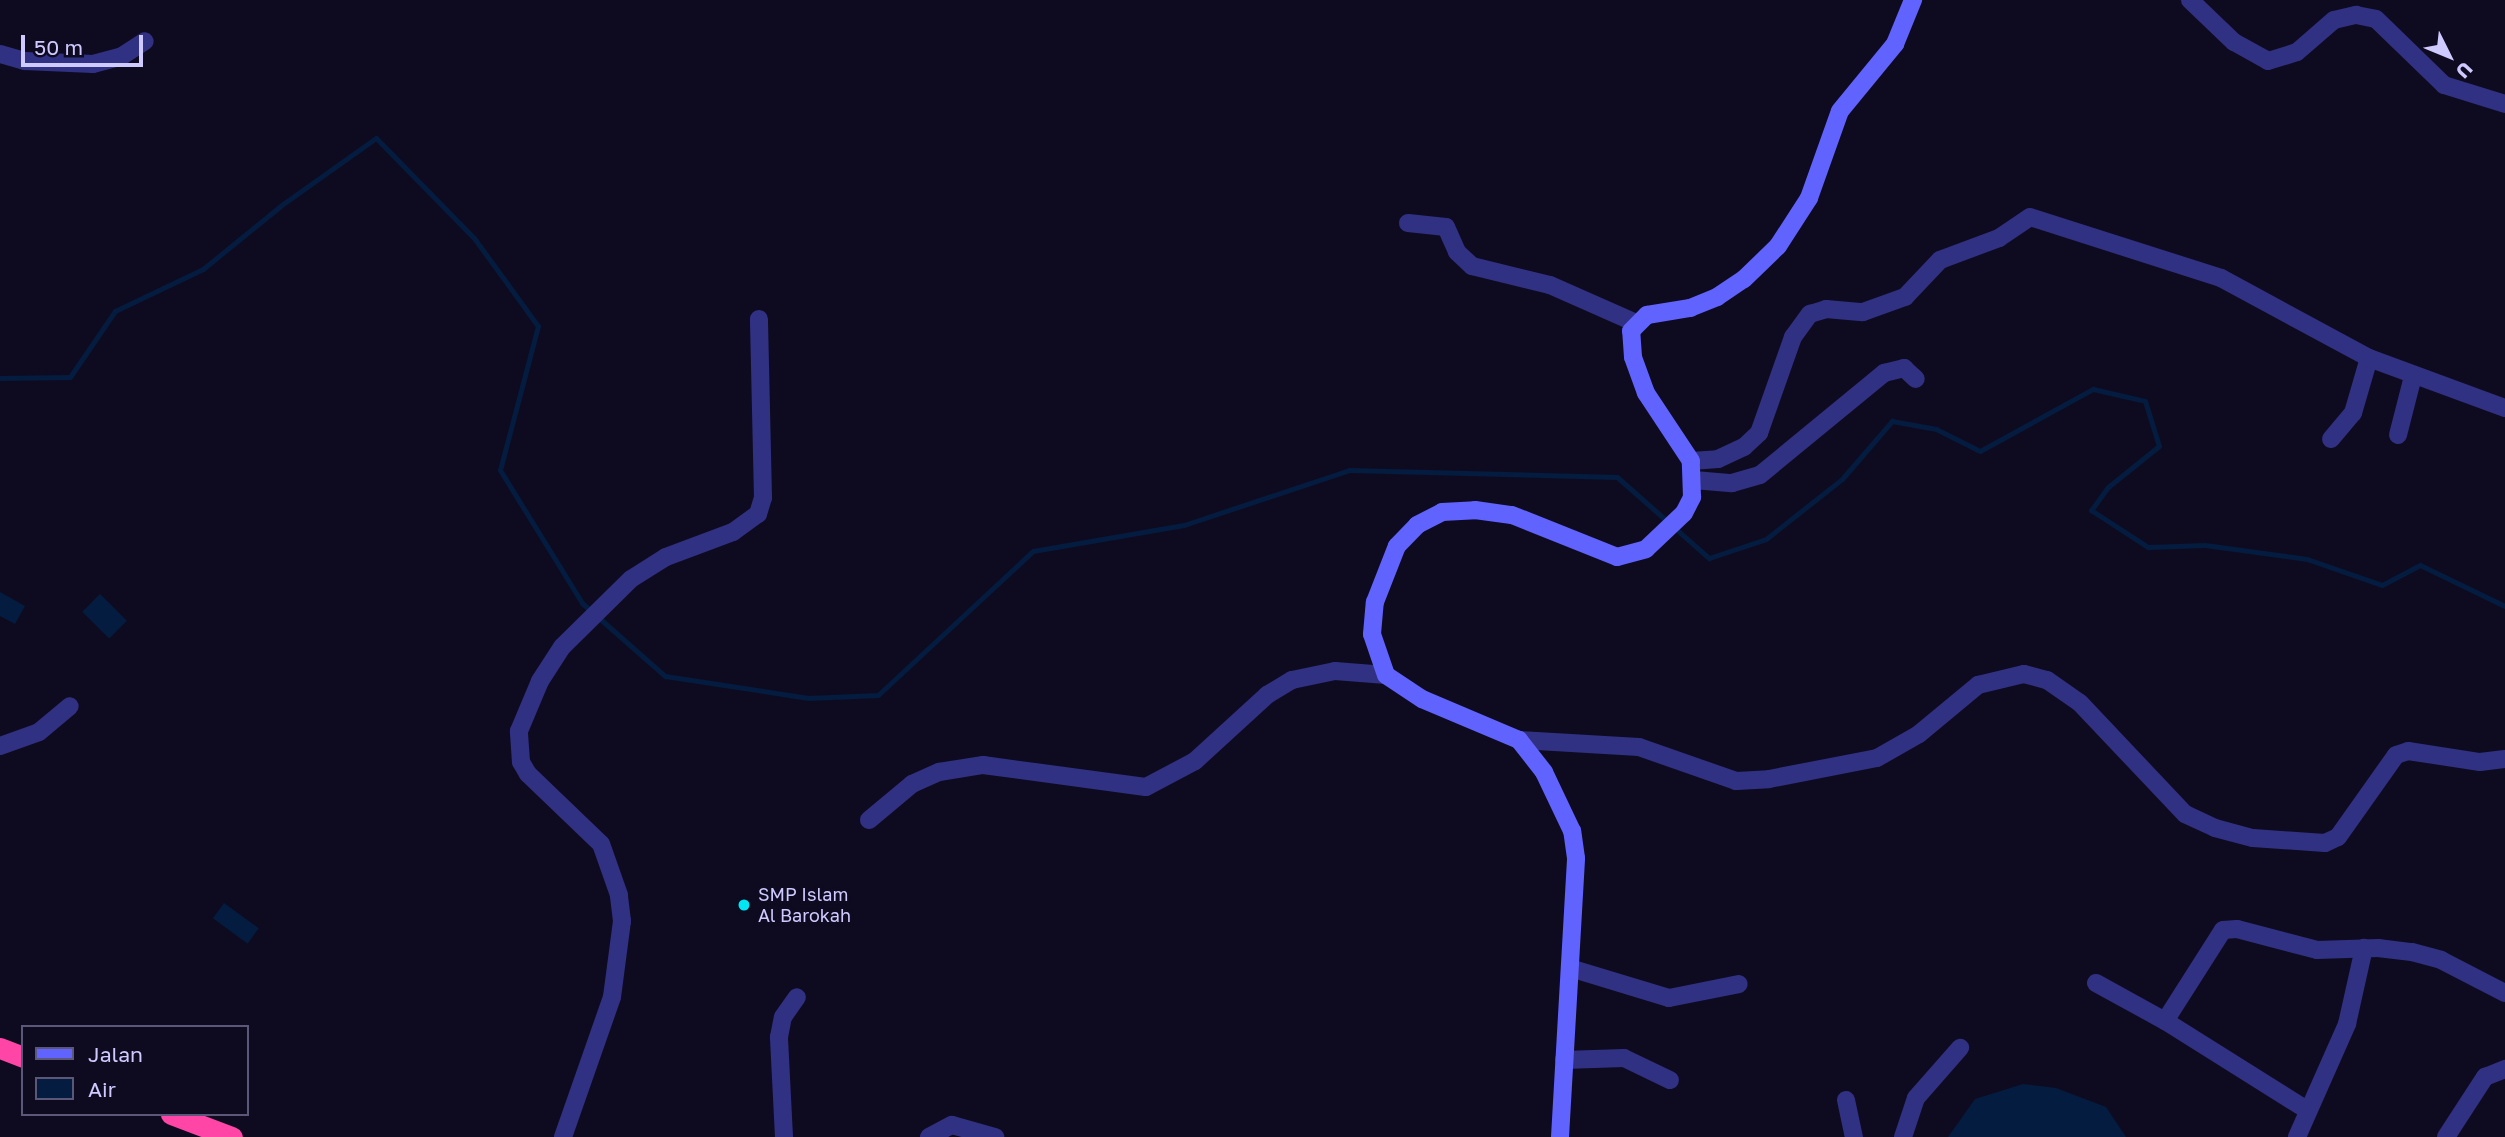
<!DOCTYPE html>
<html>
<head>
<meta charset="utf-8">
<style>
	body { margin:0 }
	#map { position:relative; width:2505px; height:1137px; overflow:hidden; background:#0e0b20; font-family:"Golos Text",sans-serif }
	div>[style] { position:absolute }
	.water>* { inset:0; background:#041c3f; transform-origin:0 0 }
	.stream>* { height:5px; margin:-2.5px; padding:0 2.5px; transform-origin:2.5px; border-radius:2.5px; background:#041c3f }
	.street>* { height:18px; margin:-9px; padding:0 9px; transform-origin:9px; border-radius:9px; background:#313184 }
	.secondary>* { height:18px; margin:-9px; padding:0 9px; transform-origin:9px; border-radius:9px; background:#6163ff }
	.highway>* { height:21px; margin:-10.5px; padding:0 10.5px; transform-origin:10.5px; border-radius:10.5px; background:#ff45a5 }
	.dots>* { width:19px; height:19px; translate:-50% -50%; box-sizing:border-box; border:4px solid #0e0b20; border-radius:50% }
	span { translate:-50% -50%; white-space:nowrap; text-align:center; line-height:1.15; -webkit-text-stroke:7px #0e0b20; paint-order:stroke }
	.poi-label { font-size:18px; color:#cecaff }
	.left { translate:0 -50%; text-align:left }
	.legend { position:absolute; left:21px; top:1025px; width:228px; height:91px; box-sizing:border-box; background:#0e0b20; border:2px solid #5b5779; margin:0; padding:9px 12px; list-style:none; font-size:21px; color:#cecaff }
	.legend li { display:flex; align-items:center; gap:14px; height:35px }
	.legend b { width:35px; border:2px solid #5b5779 }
	.north { position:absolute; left:2414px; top:21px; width:70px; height:70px; -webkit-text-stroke:5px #0e0b20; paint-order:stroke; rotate:133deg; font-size:19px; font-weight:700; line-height:28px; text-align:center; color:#cecaff }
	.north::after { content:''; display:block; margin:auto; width:24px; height:32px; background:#cecaff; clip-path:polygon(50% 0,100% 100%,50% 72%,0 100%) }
	.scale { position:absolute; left:21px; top:35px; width:122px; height:32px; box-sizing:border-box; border:4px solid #cecaff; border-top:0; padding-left:9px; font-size:21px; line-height:24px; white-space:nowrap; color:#cecaff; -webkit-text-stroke:5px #0e0b20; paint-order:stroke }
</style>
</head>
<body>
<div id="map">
	<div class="water">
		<i style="clip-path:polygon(0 592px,25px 606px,15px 624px,0 616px)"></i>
		<i style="left:100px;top:594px;width:38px;height:25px;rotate:45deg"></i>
		<i style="left:224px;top:903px;width:43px;height:19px;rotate:36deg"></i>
		<i style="clip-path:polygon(2023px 1084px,2056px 1088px,2106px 1107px,2126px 1137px,1948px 1137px,1975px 1099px)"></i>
	</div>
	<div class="stream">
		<i style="left:0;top:378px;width:70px;rotate:-0.8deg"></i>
		<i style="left:70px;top:377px;width:80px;rotate:-55.7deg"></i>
		<i style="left:115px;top:311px;width:98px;rotate:-25.5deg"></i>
		<i style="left:203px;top:269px;width:103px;rotate:-39.1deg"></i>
		<i style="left:283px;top:204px;width:114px;rotate:-35.4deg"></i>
		<i style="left:376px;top:138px;width:140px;rotate:45.6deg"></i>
		<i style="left:474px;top:238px;width:109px;rotate:54deg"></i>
		<i style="left:538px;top:326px;width:149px;rotate:104.8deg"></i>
		<i style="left:500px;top:470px;width:156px;rotate:58.3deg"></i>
		<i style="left:582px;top:603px;width:111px;rotate:41.3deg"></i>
		<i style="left:665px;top:676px;width:145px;rotate:8.7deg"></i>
		<i style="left:808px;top:698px;width:70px;rotate:-2.5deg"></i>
		<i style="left:878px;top:695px;width:212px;rotate:-42.9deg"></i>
		<i style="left:1033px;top:551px;width:153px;rotate:-9.8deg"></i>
		<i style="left:1184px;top:525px;width:174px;rotate:-18.4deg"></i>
		<i style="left:1349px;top:470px;width:268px;rotate:1.5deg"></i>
		<i style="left:1617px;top:477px;width:123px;rotate:41.4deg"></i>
		<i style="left:1709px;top:558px;width:60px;rotate:-18.4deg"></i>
		<i style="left:1766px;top:539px;width:97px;rotate:-38.3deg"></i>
		<i style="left:1842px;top:479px;width:77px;rotate:-49.2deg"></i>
		<i style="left:1892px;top:421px;width:45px;rotate:10.3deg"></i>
		<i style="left:1936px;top:429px;width:49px;rotate:26.6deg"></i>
		<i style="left:1980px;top:451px;width:129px;rotate:-28.8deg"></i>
		<i style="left:2093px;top:389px;width:53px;rotate:13deg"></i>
		<i style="left:2145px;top:401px;width:47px;rotate:72.7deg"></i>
		<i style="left:2159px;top:446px;width:65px;rotate:141.2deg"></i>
		<i style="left:2108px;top:487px;width:29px;rotate:126deg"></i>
		<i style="left:2091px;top:510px;width:68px;rotate:33deg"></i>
		<i style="left:2148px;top:547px;width:57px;rotate:-2deg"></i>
		<i style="left:2205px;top:545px;width:103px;rotate:7.8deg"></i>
		<i style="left:2307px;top:559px;width:79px;rotate:19.1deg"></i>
		<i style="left:2382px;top:585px;width:43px;rotate:-27.8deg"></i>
		<i style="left:2420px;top:565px;width:94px;rotate:25.8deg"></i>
	</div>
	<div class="street">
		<i style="left:2190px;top:0;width:61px;rotate:43.7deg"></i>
		<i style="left:2234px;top:42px;width:39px;rotate:29deg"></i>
		<i style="left:2268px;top:61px;width:30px;rotate:-17deg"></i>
		<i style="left:2297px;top:52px;width:49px;rotate:-40.9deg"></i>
		<i style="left:2334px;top:20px;width:23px;rotate:-13deg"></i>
		<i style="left:2356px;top:15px;width:20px;rotate:11deg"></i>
		<i style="left:2376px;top:19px;width:95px;rotate:44.1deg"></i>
		<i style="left:2444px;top:85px;width:64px;rotate:17.3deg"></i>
		<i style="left:0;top:54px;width:26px;rotate:16deg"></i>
		<i style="left:25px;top:61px;width:68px;rotate:2.5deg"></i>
		<i style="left:93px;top:64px;width:30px;rotate:-15deg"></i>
		<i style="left:122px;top:56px;width:27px;rotate:-33deg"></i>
		<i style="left:1408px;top:223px;width:38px;rotate:6deg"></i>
		<i style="left:1446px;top:227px;width:27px;rotate:66deg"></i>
		<i style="left:1457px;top:252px;width:21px;rotate:43deg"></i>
		<i style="left:1472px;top:266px;width:80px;rotate:13.7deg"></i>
		<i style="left:1550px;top:285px;width:94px;rotate:23.8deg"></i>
		<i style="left:2398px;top:435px;width:61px;rotate:-75.7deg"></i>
		<i style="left:2331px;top:439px;width:34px;rotate:-50deg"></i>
		<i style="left:2353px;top:413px;width:57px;rotate:-73.8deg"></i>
		<i style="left:1691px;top:461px;width:27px;rotate:-4deg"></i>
		<i style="left:1718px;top:459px;width:29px;rotate:-25deg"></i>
		<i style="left:1744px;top:447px;width:21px;rotate:-43deg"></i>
		<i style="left:1759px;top:433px;width:102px;rotate:-70.5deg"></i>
		<i style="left:1793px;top:337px;width:29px;rotate:-54deg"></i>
		<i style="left:1810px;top:314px;width:17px;rotate:-17deg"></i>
		<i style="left:1826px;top:309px;width:37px;rotate:5deg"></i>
		<i style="left:1863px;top:312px;width:45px;rotate:-19.7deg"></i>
		<i style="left:1905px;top:297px;width:51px;rotate:-46.6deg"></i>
		<i style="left:1940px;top:260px;width:63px;rotate:-20.4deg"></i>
		<i style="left:1999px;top:238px;width:37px;rotate:-34deg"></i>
		<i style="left:2030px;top:217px;width:201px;rotate:17.7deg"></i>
		<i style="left:2221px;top:278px;width:168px;rotate:28.4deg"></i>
		<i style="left:2369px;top:358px;width:145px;rotate:20.2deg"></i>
		<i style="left:1694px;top:480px;width:38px;rotate:5deg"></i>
		<i style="left:1732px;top:483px;width:29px;rotate:-16deg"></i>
		<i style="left:1760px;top:475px;width:161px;rotate:-39.4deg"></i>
		<i style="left:1884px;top:373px;width:21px;rotate:-14deg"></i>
		<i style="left:1904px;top:368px;width:16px;rotate:43deg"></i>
		<i style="left:1519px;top:740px;width:120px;rotate:3.3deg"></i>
		<i style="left:1639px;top:747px;width:103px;rotate:19.3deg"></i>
		<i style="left:1736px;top:781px;width:33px;rotate:-3deg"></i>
		<i style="left:1769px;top:779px;width:110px;rotate:-11deg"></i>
		<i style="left:1877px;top:758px;width:48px;rotate:-29.7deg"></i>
		<i style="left:1919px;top:734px;width:77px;rotate:-39.7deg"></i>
		<i style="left:1978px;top:685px;width:47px;rotate:-13.4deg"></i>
		<i style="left:2024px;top:674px;width:24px;rotate:15deg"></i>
		<i style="left:2047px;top:680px;width:40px;rotate:34.9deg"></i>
		<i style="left:2080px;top:703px;width:153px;rotate:46.6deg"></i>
		<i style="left:2185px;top:814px;width:33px;rotate:25deg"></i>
		<i style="left:2215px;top:828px;width:39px;rotate:15deg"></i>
		<i style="left:2253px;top:838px;width:72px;rotate:4deg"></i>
		<i style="left:2325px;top:843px;width:14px;rotate:-25deg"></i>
		<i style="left:2338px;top:837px;width:100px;rotate:-54.7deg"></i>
		<i style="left:2396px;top:755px;width:13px;rotate:-18deg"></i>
		<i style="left:2408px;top:751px;width:73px;rotate:8.7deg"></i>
		<i style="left:2480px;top:762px;width:25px;rotate:-7deg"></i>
		<i style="left:0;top:746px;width:41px;rotate:-19.7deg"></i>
		<i style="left:39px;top:732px;width:40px;rotate:-40deg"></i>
		<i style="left:869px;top:820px;width:56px;rotate:-39.9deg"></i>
		<i style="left:912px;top:784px;width:30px;rotate:-24deg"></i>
		<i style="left:939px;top:772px;width:45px;rotate:-9deg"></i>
		<i style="left:983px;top:765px;width:164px;rotate:7.7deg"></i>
		<i style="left:1146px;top:787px;width:55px;rotate:-28deg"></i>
		<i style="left:1195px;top:761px;width:98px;rotate:-42.5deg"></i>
		<i style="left:1267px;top:695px;width:29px;rotate:-31deg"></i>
		<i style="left:1292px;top:680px;width:44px;rotate:-11.8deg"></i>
		<i style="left:1335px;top:671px;width:51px;rotate:4.5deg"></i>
		<i style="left:1570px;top:968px;width:103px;rotate:16.9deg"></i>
		<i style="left:1669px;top:998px;width:71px;rotate:-11.3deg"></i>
		<i style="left:2096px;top:983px;width:79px;rotate:28.8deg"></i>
		<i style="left:1564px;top:1060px;width:60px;rotate:-1.9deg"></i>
		<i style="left:1624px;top:1058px;width:51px;rotate:25.6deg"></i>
		<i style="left:1846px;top:1100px;width:38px;rotate:78deg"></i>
		<i style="left:2307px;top:1110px;width:168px;rotate:-147.9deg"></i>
		<i style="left:2165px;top:1021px;width:108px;rotate:-57.5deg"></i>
		<i style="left:2223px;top:930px;width:14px;rotate:-4deg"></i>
		<i style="left:2237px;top:929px;width:83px;rotate:14.7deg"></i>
		<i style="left:2317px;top:950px;width:61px;rotate:-1.9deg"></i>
		<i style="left:2378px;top:948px;width:34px;rotate:7deg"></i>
		<i style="left:2412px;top:952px;width:30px;rotate:15deg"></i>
		<i style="left:2441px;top:960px;width:72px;rotate:27.3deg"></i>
		<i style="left:563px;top:1137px;width:148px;rotate:-70.7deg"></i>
		<i style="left:612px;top:997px;width:77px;rotate:-82.5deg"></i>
		<i style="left:622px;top:921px;width:26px;rotate:-97deg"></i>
		<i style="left:619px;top:895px;width:54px;rotate:-109.4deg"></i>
		<i style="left:601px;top:844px;width:101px;rotate:-136.2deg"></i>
		<i style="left:528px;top:774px;width:14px;rotate:-120deg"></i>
		<i style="left:521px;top:762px;width:31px;rotate:-94deg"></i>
		<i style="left:519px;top:731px;width:54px;rotate:-67.2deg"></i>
		<i style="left:540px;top:681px;width:40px;rotate:-57.1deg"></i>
		<i style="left:562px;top:647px;width:97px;rotate:-44.6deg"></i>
		<i style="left:631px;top:579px;width:41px;rotate:-32.2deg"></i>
		<i style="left:666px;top:557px;width:72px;rotate:-20.5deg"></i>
		<i style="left:733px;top:532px;width:31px;rotate:-36deg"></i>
		<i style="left:758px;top:514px;width:17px;rotate:-73deg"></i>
		<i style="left:763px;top:498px;width:179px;rotate:-91.3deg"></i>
		<i style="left:784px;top:1137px;width:100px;rotate:-92.9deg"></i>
		<i style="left:779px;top:1037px;width:20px;rotate:-79deg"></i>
		<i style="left:783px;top:1017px;width:24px;rotate:-55deg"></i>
		<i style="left:929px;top:1137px;width:26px;rotate:-28deg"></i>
		<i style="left:952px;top:1125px;width:45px;rotate:15.6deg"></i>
		<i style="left:1903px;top:1137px;width:41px;rotate:-71.6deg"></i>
		<i style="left:1916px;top:1098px;width:67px;rotate:-48.7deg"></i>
		<i style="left:2297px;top:1137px;width:124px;rotate:-66.1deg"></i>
		<i style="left:2347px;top:1024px;width:78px;rotate:-77.4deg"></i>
		<i style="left:2446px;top:1137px;width:72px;rotate:-57deg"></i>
		<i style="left:2485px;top:1077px;width:22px;rotate:-22deg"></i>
	</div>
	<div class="secondary">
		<i style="left:1560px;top:1137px;width:279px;rotate:-86.7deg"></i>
		<i style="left:1576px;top:858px;width:27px;rotate:-98deg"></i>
		<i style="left:1572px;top:831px;width:65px;rotate:-115.4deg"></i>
		<i style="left:1544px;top:772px;width:41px;rotate:-128deg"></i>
		<i style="left:1519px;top:740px;width:105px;rotate:-157.1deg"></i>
		<i style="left:1422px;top:699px;width:43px;rotate:-146.3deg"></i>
		<i style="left:1386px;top:675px;width:43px;rotate:-108.9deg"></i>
		<i style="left:1372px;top:634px;width:32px;rotate:-85deg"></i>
		<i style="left:1375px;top:602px;width:60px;rotate:-68.6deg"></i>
		<i style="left:1397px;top:546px;width:29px;rotate:-46deg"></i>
		<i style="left:1417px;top:525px;width:28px;rotate:-27deg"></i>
		<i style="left:1442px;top:512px;width:33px;rotate:-3deg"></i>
		<i style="left:1475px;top:510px;width:37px;rotate:8deg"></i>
		<i style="left:1512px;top:515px;width:113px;rotate:21.8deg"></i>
		<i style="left:1617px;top:557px;width:30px;rotate:-15deg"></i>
		<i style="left:1646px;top:549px;width:52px;rotate:-43.5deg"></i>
		<i style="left:1684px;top:513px;width:18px;rotate:-63deg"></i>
		<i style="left:1692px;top:497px;width:36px;rotate:-92deg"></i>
		<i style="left:1691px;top:461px;width:82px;rotate:-123.5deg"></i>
		<i style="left:1646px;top:393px;width:38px;rotate:-110deg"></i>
		<i style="left:1633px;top:357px;width:26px;rotate:-94deg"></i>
		<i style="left:1631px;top:331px;width:23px;rotate:-45deg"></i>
		<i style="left:1647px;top:315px;width:44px;rotate:-9.2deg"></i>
		<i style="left:1690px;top:308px;width:29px;rotate:-22deg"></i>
		<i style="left:1717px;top:297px;width:32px;rotate:-34deg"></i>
		<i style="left:1744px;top:279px;width:47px;rotate:-44.1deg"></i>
		<i style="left:1778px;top:246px;width:57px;rotate:-57.1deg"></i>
		<i style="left:1809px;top:198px;width:92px;rotate:-70.4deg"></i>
		<i style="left:1840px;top:111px;width:87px;rotate:-50.6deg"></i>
		<i style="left:1895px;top:44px;width:48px;rotate:-67.8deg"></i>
	</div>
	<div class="highway">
		<i style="left:0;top:1048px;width:25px;rotate:21deg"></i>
		<i style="left:171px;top:1114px;width:65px;rotate:20.7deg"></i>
	</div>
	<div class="dots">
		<i style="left:744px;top:905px;background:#00e6f5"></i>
	</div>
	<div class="poi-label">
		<span class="left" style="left:758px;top:905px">SMP Islam<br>Al Barokah</span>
	</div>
	<ul class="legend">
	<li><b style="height:9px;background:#6163ff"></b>Jalan</li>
	<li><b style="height:19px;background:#041c3f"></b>Air</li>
	</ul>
	<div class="north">U</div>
	<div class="scale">50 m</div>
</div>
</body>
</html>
